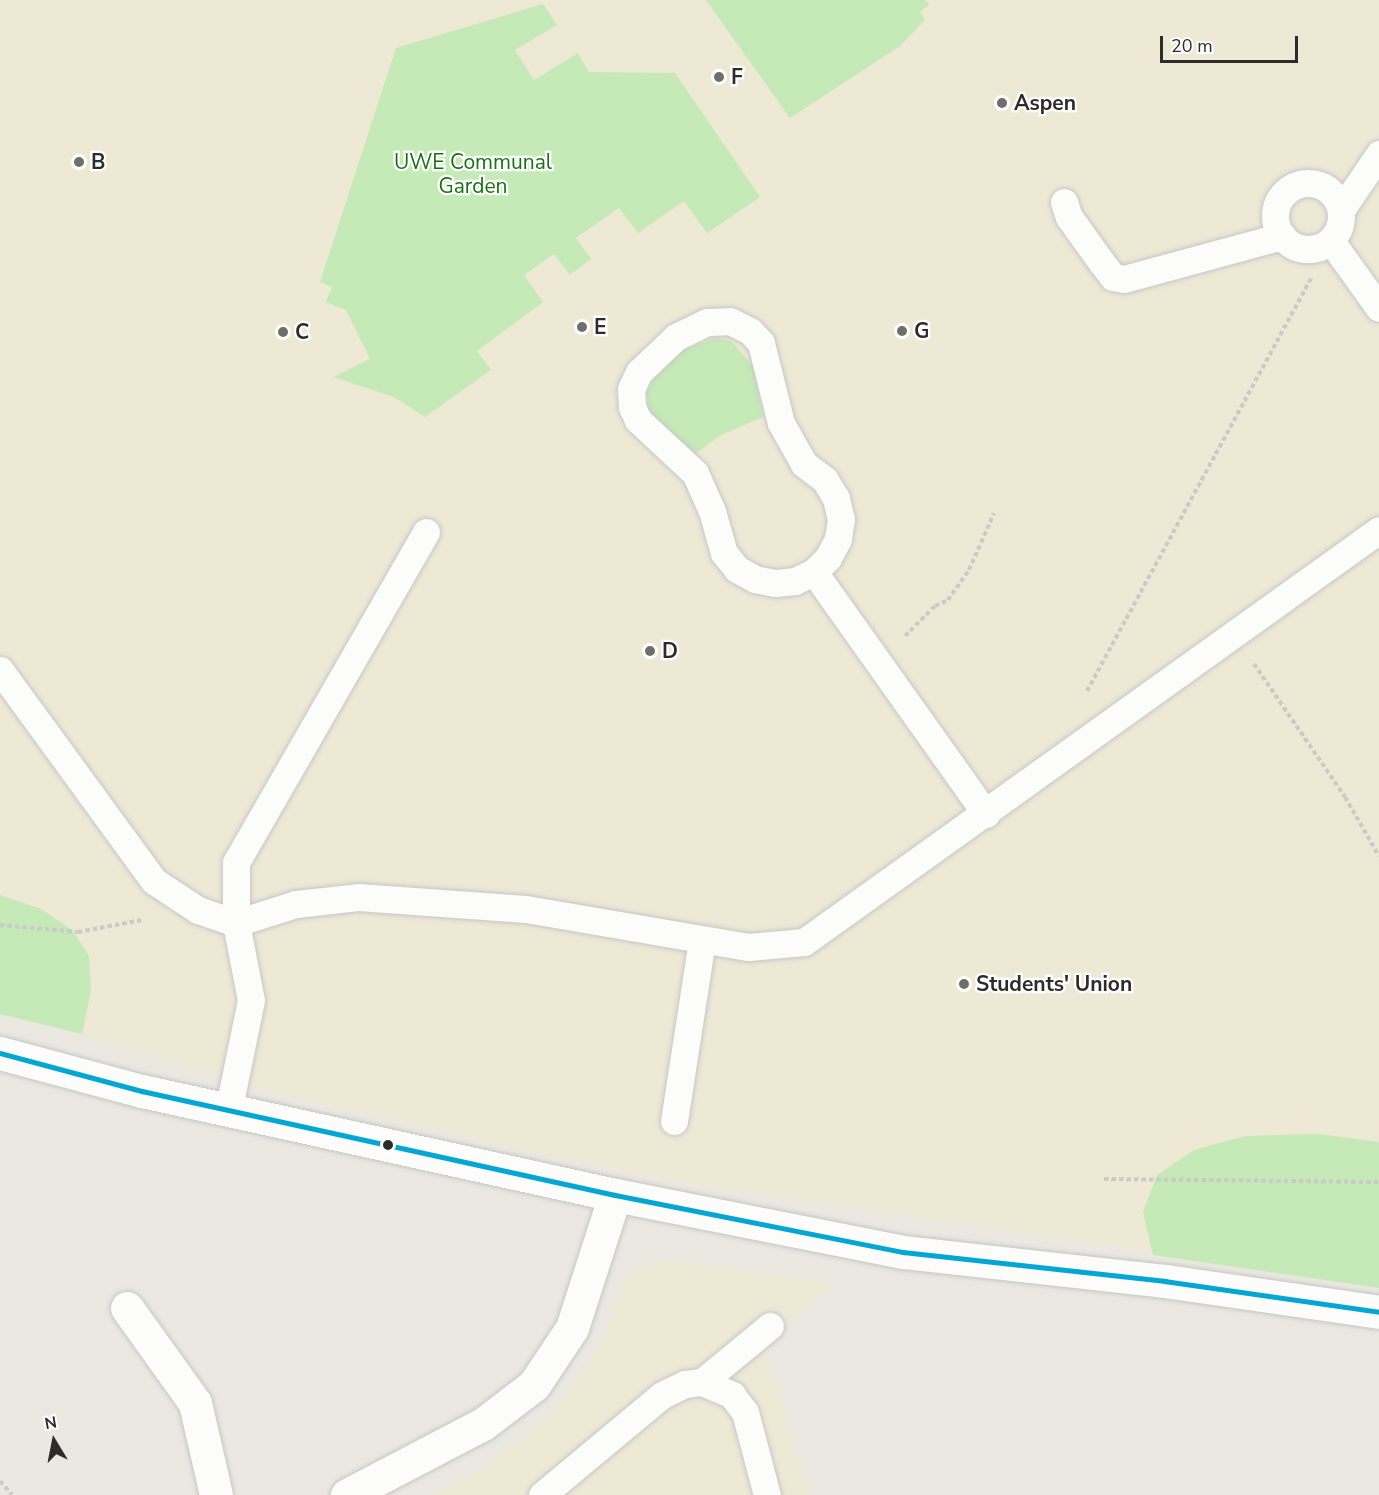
<!DOCTYPE html>
<html>
<head>
<meta charset="utf-8">
<style>
	body { margin:0 }
	#map { position:relative; width:1379px; height:1495px; overflow:hidden; background:#eae8e1; font-family:"Nunito Sans",sans-serif }
	div>[style] { position:absolute }
	.education>* { inset:0; background:#eee9d5 }
	.green>* { inset:0; background:#c5e9b7 }
	.path>* { height:4px; margin-top:-2px; transform-origin:0; background:repeating-linear-gradient(90deg,#cacac9 0 4.5px,transparent 0 7.5px) }
	.roads { filter:drop-shadow(0 0 2px #c7c6c6) drop-shadow(0 0 2px #c7c6c6) }
	.service>* { height:27px; margin:-13.5px; padding:0 13.5px; transform-origin:13.5px; border-radius:13.5px; background:#fcfcfa }
	.service>.ring { margin:-13.5px; padding:0; box-sizing:content-box; background:none; border:27px solid #fcfcfa; border-radius:50% }
	.minor>* { height:33px; margin:-16.5px; padding:0 16.5px; transform-origin:16.5px; border-radius:16.5px; background:#fcfcfa }
	.bus-1>* { height:4.5px; margin:-2.25px; padding:0 2.25px; transform-origin:2.25px; border-radius:2.25px; background:#04a6d3 }
	.dots>* { width:16px; height:16px; translate:-50% -50%; box-sizing:border-box; border:3px solid #fff; border-radius:50% }
	span { translate:-50% -50%; white-space:nowrap; text-align:center; line-height:1.15; -webkit-text-stroke:4.5px #fff; paint-order:stroke }
	.poi-label { font-size:21px; color:#2c2c2c; font-weight:700 }
	.left { translate:0 -50%; text-align:left }
	.park-label { font-size:21px; color:#1b7014 }
	.north { position:absolute; left:24px; top:1411px; width:60px; height:60px; -webkit-text-stroke:4px #fff; paint-order:stroke; rotate:350deg; font-size:16px; font-weight:700; line-height:24px; text-align:center; color:#2c2c2c }
	.north::after { content:''; display:block; margin:auto; width:21px; height:27px; background:#2c2c2c; clip-path:polygon(50% 0,100% 100%,50% 72%,0 100%) }
	.scale { position:absolute; left:1160px; top:36px; width:138px; height:27px; box-sizing:border-box; border:3px solid #2c2c2c; border-top:0; padding-left:8px; font-size:18px; line-height:21px; white-space:nowrap; color:#2c2c2c; -webkit-text-stroke:4px #fff; paint-order:stroke }
</style>
</head>
<body>
<div id="map">
	<div class="education">
		<i style="clip-path:polygon(0 0,1379px 0,1379px 1285px,697px 1185px,598px 1167px,268px 1091px,82px 1034px,91px 991px,89px 956px,72px 930px,41px 909px,0 895px)"></i>
		<i style="clip-path:polygon(666px 1260px,834px 1283px,803px 1310px,761px 1337px,810px 1495px,432px 1495px,483px 1468px,553px 1414px,602px 1342px,626px 1279px,644px 1265px)"></i>
	</div>
	<div class="green">
		<i style="clip-path:polygon(706px 0,925px 0,929px 5px,920px 12px,925px 20px,900px 46px,790px 118px)"></i>
		<i style="clip-path:polygon(543px 4px,557px 25px,515px 50px,534px 80px,578px 53px,589px 72px,675px 73px,760px 197px,707px 233px,684px 201px,638px 233px,619px 208px,576px 238px,591px 259px,570px 275px,554px 254px,524px 275px,543px 302px,477px 351px,491px 370px,425px 417px,394px 397px,333px 377px,370px 359px,346px 310px,326px 302px,332px 287px,320px 282px,396px 48px)"></i>
		<i style="clip-path:polygon(716px 338px,731px 341px,753px 366px,763px 417px,721px 435px,692px 456px,655px 419px,648px 406px,647px 392px,655px 377px,683px 350px)"></i>
		<i style="clip-path:polygon(0 895px,41px 909px,72px 930px,89px 956px,91px 991px,82px 1034px,0 1014px)"></i>
		<i style="clip-path:polygon(1318px 1134px,1379px 1142px,1379px 1288px,1153px 1255px,1143px 1212px,1157px 1175px,1194px 1150px,1245px 1136px)"></i>
	</div>
	<div class="path">
		<i style="left:905px;top:636px;width:42px;rotate:-45deg"></i>
		<i style="left:935px;top:606px;width:14px;rotate:-25deg"></i>
		<i style="left:948px;top:600px;width:37px;rotate:-55deg"></i>
		<i style="left:969px;top:570px;width:62px;rotate:-66.3deg"></i>
		<i style="left:1254px;top:664px;width:161px;rotate:55.6deg"></i>
		<i style="left:1345px;top:797px;width:68px;rotate:60deg"></i>
		<i style="left:1087px;top:691px;width:470px;rotate:-61.5deg"></i>
		<i style="left:0;top:925px;width:78px;rotate:5.1deg"></i>
		<i style="left:78px;top:932px;width:65px;rotate:-10.6deg"></i>
		<i style="left:1104px;top:1179px;width:275px;rotate:0.6deg"></i>
		<i style="left:0;top:1481px;width:18px;rotate:49deg"></i>
	</div>
	<div class="roads">
		<div class="service">
			<i class="ring" style="left:1275px;top:183px;width:39px;height:39px"></i>
			<i style="left:1064px;top:202px;width:16px;rotate:72deg"></i>
			<i style="left:1069px;top:217px;width:57px;rotate:54.3deg"></i>
			<i style="left:1102px;top:263px;width:18px;rotate:52deg"></i>
			<i style="left:1113px;top:277px;width:11px;rotate:10deg"></i>
			<i style="left:1124px;top:279px;width:164px;rotate:-15.2deg"></i>
			<i style="left:1341px;top:210px;width:68px;rotate:-55.8deg"></i>
			<i style="left:1331px;top:241px;width:82px;rotate:54.4deg"></i>
			<i style="left:730px;top:321px;width:22px;rotate:27deg"></i>
			<i style="left:750px;top:331px;width:16px;rotate:47deg"></i>
			<i style="left:761px;top:343px;width:82px;rotate:76deg"></i>
			<i style="left:781px;top:423px;width:47px;rotate:60.7deg"></i>
			<i style="left:804px;top:464px;width:26px;rotate:37deg"></i>
			<i style="left:825px;top:480px;width:21px;rotate:59deg"></i>
			<i style="left:836px;top:498px;width:22px;rotate:77deg"></i>
			<i style="left:841px;top:519px;width:20px;rotate:99deg"></i>
			<i style="left:838px;top:539px;width:21px;rotate:118deg"></i>
			<i style="left:828px;top:558px;width:20px;rotate:135deg"></i>
			<i style="left:814px;top:572px;width:21px;rotate:155deg"></i>
			<i style="left:795px;top:581px;width:20px;rotate:174deg"></i>
			<i style="left:775px;top:583px;width:20px;rotate:-169deg"></i>
			<i style="left:755px;top:579px;width:21px;rotate:-151deg"></i>
			<i style="left:737px;top:569px;width:21px;rotate:-129deg"></i>
			<i style="left:724px;top:553px;width:44px;rotate:-105.9deg"></i>
			<i style="left:712px;top:511px;width:42px;rotate:-114.1deg"></i>
			<i style="left:695px;top:473px;width:78px;rotate:-137.1deg"></i>
			<i style="left:638px;top:420px;width:14px;rotate:-115deg"></i>
			<i style="left:632px;top:407px;width:18px;rotate:-93deg"></i>
			<i style="left:631px;top:389px;width:19px;rotate:-65deg"></i>
			<i style="left:639px;top:372px;width:51px;rotate:-43.4deg"></i>
			<i style="left:676px;top:337px;width:34px;rotate:-26deg"></i>
			<i style="left:707px;top:322px;width:23px;rotate:-2deg"></i>
			<i style="left:426px;top:532px;width:381px;rotate:119.9deg"></i>
			<i style="left:236px;top:862px;width:61px;rotate:90deg"></i>
			<i style="left:236px;top:923px;width:63px;rotate:-17.6deg"></i>
			<i style="left:296px;top:904px;width:62px;rotate:-6.4deg"></i>
			<i style="left:358px;top:897px;width:168px;rotate:4.1deg"></i>
			<i style="left:526px;top:909px;width:226px;rotate:9.7deg"></i>
			<i style="left:749px;top:947px;width:55px;rotate:-5.2deg"></i>
			<i style="left:804px;top:942px;width:707px;rotate:-35.62deg"></i>
			<i style="left:814px;top:572px;width:297px;rotate:54.6deg"></i>
			<i style="left:0;top:670px;width:261px;rotate:53.9deg"></i>
			<i style="left:154px;top:881px;width:53px;rotate:33.4deg"></i>
			<i style="left:198px;top:910px;width:40px;rotate:18.9deg"></i>
			<i style="left:236px;top:923px;width:78px;rotate:79deg"></i>
			<i style="left:251px;top:1000px;width:109px;rotate:101.6deg"></i>
			<i style="left:674px;top:1121px;width:182px;rotate:-81.2deg"></i>
			<i style="left:702px;top:1382px;width:88px;rotate:-39.5deg"></i>
			<i style="left:542px;top:1495px;width:156px;rotate:-39.8deg"></i>
			<i style="left:662px;top:1395px;width:25px;rotate:-26deg"></i>
			<i style="left:685px;top:1384px;width:17px;rotate:-7deg"></i>
			<i style="left:702px;top:1382px;width:33px;rotate:23deg"></i>
			<i style="left:732px;top:1395px;width:21px;rotate:53deg"></i>
			<i style="left:745px;top:1412px;width:86px;rotate:75.2deg"></i>
		</div>
		<div class="minor">
			<i style="left:0;top:1053px;width:147px;rotate:15deg"></i>
			<i style="left:142px;top:1091px;width:484px;rotate:12.4deg"></i>
			<i style="left:615px;top:1195px;width:294px;rotate:11.2deg"></i>
			<i style="left:903px;top:1252px;width:264px;rotate:6.3deg"></i>
			<i style="left:1165px;top:1281px;width:216px;rotate:8.2deg"></i>
			<i style="left:127px;top:1308px;width:117px;rotate:54.4deg"></i>
			<i style="left:195px;top:1403px;width:94px;rotate:77.1deg"></i>
			<i style="left:347px;top:1495px;width:153px;rotate:-27.6deg"></i>
			<i style="left:483px;top:1424px;width:64px;rotate:-37.4deg"></i>
			<i style="left:534px;top:1385px;width:69px;rotate:-56.3deg"></i>
			<i style="left:572px;top:1328px;width:140px;rotate:-72.1deg"></i>
		</div>
	</div>
	<div class="bus-1">
		<i style="left:0;top:1053px;width:147px;rotate:15deg"></i>
		<i style="left:142px;top:1091px;width:484px;rotate:12.4deg"></i>
		<i style="left:615px;top:1195px;width:294px;rotate:11.2deg"></i>
		<i style="left:903px;top:1252px;width:264px;rotate:6.3deg"></i>
		<i style="left:1165px;top:1281px;width:216px;rotate:8.2deg"></i>
	</div>
	<div class="dots">
		<i style="left:719px;top:77px;background:#6e6e6b"></i>
		<i style="left:1002px;top:103px;background:#6e6e6b"></i>
		<i style="left:79px;top:162px;background:#6e6e6b"></i>
		<i style="left:582px;top:327px;background:#6e6e6b"></i>
		<i style="left:902px;top:331px;background:#6e6e6b"></i>
		<i style="left:283px;top:332px;background:#6e6e6b"></i>
		<i style="left:650px;top:651px;background:#6e6e6b"></i>
		<i style="left:964px;top:984px;background:#6e6e6b"></i>
		<i style="left:388px;top:1145px;background:#2c2c2c"></i>
	</div>
	<div class="poi-label">
		<span class="left" style="left:731px;top:77px">F</span>
		<span class="left" style="left:1014px;top:103px">Aspen</span>
		<span class="left" style="left:91px;top:162px">B</span>
		<span class="left" style="left:594px;top:327px">E</span>
		<span class="left" style="left:914px;top:331px">G</span>
		<span class="left" style="left:295px;top:332px">C</span>
		<span class="left" style="left:662px;top:651px">D</span>
		<span class="left" style="left:976px;top:984px">Students' Union</span>
	</div>
	<div class="park-label">
		<span style="left:473px;top:174px">UWE Communal<br>Garden</span>
	</div>
	<div class="north">N</div>
	<div class="scale">20 m</div>
</div>
</body>
</html>
